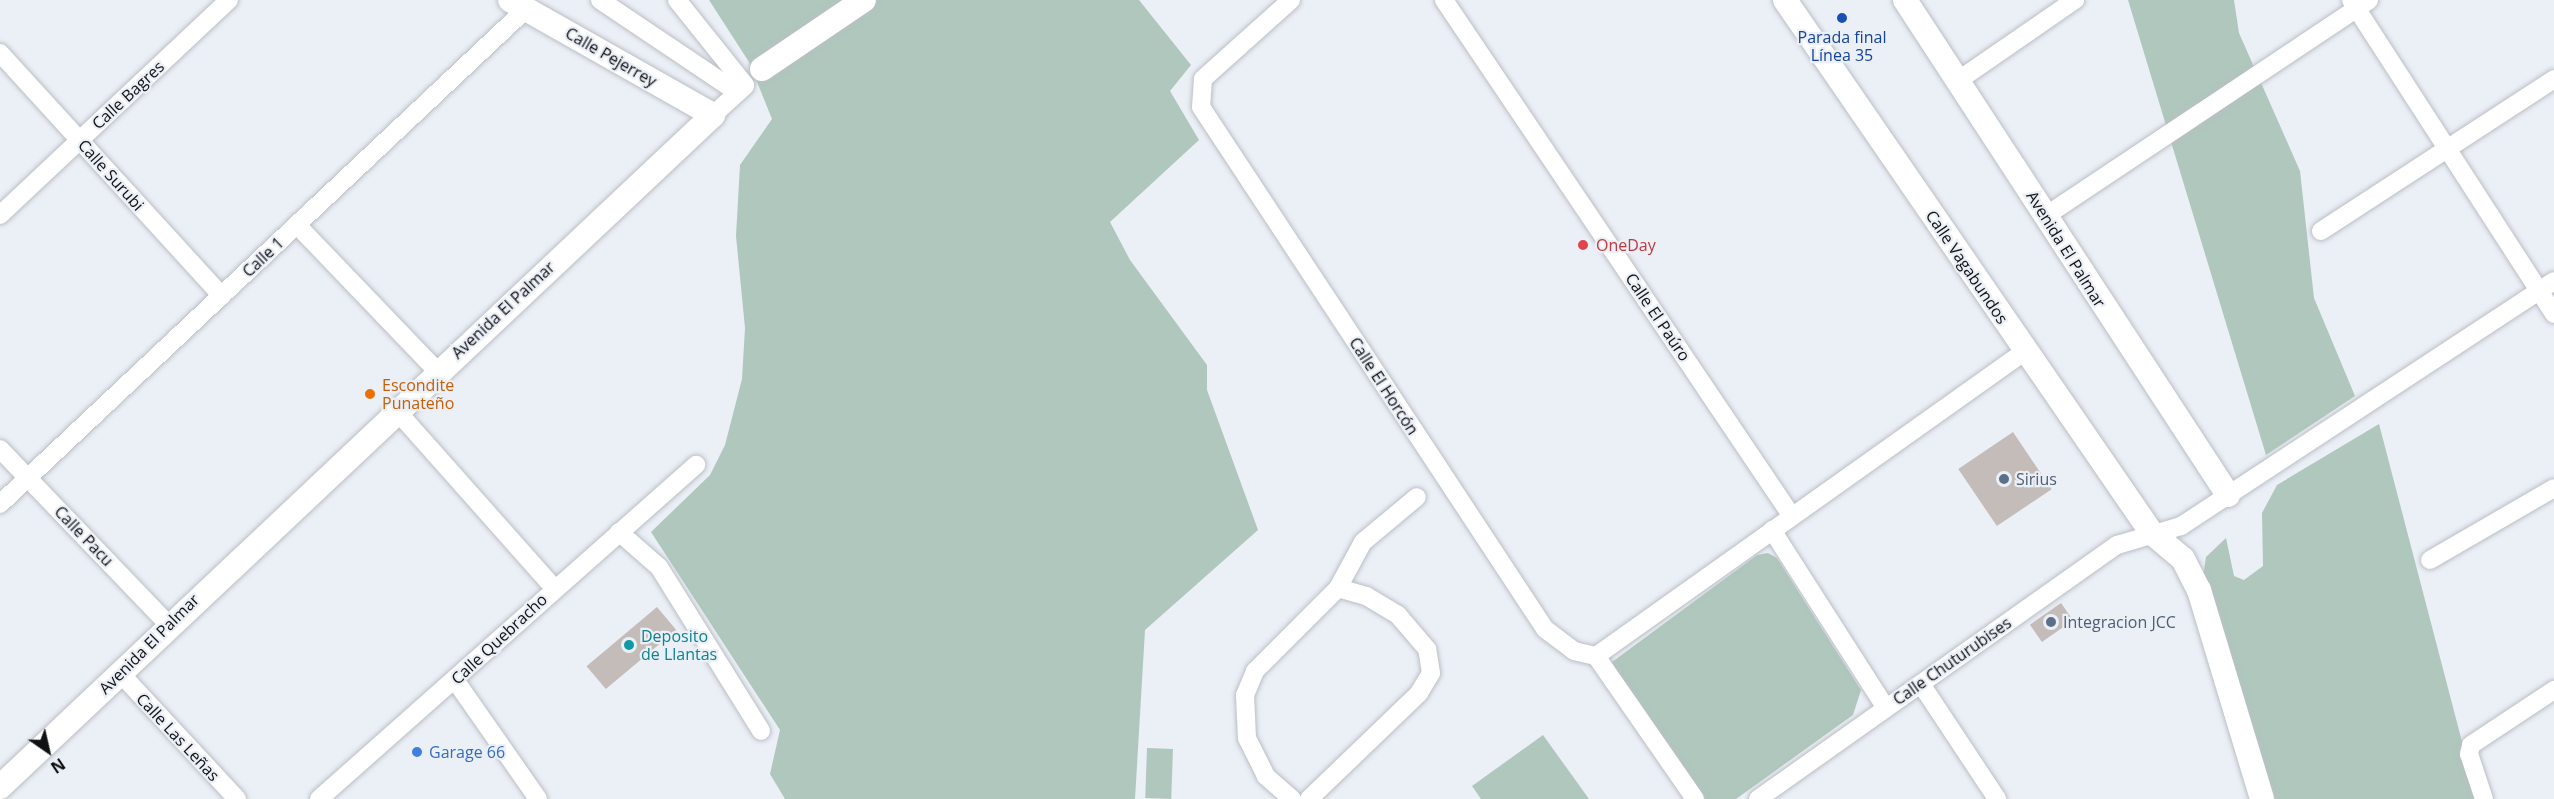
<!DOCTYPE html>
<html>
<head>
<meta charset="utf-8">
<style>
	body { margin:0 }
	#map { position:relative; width:2554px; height:799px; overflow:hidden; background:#ebeff6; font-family:"Open Sans",sans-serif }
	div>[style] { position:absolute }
	.green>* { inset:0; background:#afc7bc; transform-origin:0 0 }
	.building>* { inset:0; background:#c4bcb8; transform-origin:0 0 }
	.roads { filter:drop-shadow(0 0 2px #babfc5) drop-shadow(0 0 2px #babfc5) }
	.minor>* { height:18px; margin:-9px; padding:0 9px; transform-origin:9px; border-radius:9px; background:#fff }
	.tertiary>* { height:24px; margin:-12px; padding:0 12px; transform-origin:12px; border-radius:12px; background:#fff }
	.dots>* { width:16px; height:16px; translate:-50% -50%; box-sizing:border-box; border:3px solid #ebeff6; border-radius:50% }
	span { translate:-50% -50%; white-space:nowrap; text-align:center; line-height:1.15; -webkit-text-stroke:4.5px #ebeff6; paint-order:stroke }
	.transit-label { font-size:16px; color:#164399 }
	.street-label { font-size:16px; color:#0f1113 }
	.health-label { font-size:16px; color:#be3a42 }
	.left { translate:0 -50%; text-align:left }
	.food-label { font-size:16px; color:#c56008 }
	.service-label { font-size:16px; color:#4e5e75 }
	.culture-label { font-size:16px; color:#0d838f }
	.shop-label { font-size:16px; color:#366cbe }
	.north { position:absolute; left:18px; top:721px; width:60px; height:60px; -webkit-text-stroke:4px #ebeff6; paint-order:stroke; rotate:146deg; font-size:16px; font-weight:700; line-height:24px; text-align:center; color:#0f1113 }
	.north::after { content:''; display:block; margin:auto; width:21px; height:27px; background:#0f1113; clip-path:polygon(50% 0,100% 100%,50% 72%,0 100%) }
</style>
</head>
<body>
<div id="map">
	<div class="green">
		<i style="clip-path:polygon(709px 0,1139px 0,1191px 65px,1170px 91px,1199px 140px,1110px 222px,1130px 260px,1207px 365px,1207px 390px,1258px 530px,1145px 630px,1135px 799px,785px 799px,770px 774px,780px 730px,651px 532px,710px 475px,725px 445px,742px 379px,745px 328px,736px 236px,740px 165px,772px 119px,749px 62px)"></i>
		<i style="clip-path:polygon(2128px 0,2234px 0,2239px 33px,2300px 171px,2314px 298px,2355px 396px,2266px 455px)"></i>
		<i style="clip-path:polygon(2379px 424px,2477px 799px,2264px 799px,2202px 582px,2206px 557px,2226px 538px,2234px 576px,2244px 580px,2263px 566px,2262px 513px,2277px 485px)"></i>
		<i style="clip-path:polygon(1768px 553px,1777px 558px,1861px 690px,1853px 715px,1736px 799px,1693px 799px,1608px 665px,1757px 555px)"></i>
		<i style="clip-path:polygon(1543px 735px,1589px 799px,1481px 799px,1472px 786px)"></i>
		<i style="left:1147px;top:748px;width:26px;height:50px;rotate:2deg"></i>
	</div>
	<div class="building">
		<i style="left:2013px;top:432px;width:69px;height:66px;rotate:56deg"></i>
		<i style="left:2061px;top:603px;width:21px;height:38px;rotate:55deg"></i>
		<i style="left:657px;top:607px;width:30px;height:92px;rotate:50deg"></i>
	</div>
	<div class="roads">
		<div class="minor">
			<i style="left:600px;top:0;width:165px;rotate:33.9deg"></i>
			<i style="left:677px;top:0;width:109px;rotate:51.3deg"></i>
			<i style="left:1291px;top:0;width:118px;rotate:138.1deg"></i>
			<i style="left:1203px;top:79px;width:28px;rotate:94deg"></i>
			<i style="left:1201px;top:107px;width:625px;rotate:56.61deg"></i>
			<i style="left:1545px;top:629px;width:36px;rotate:37deg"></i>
			<i style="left:1574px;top:651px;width:23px;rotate:13deg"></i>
			<i style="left:1444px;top:0;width:621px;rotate:56.03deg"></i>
			<i style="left:2351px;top:0;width:374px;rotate:57.1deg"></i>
			<i style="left:0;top:53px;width:329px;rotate:47.6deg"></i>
			<i style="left:1956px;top:82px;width:145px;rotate:-34.6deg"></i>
			<i style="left:713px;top:115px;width:43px;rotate:-42.2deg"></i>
			<i style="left:0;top:215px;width:314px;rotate:-43.2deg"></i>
			<i style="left:2047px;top:215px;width:387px;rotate:-33.7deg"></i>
			<i style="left:297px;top:225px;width:202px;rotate:46.2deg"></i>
			<i style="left:2321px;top:231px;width:278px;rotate:-33.1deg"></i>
			<i style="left:396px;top:410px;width:238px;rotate:48.4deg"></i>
			<i style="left:0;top:449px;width:243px;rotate:46.2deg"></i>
			<i style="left:0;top:504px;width:722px;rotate:-43.26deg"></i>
			<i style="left:1772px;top:530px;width:210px;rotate:57.4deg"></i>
			<i style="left:619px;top:532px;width:53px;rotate:41.2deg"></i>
			<i style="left:659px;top:567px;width:193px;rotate:58.1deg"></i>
			<i style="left:2430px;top:560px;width:143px;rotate:-30.1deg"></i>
			<i style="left:1596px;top:656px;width:525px;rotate:-35.39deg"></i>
			<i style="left:1596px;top:656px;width:174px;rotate:55.3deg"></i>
			<i style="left:120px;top:673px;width:172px;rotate:47.1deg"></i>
			<i style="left:455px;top:680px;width:145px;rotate:55.1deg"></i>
			<i style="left:1921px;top:684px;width:138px;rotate:56.5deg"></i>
			<i style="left:319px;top:799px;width:504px;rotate:-41.54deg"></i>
			<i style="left:1292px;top:799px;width:35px;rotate:-139deg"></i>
			<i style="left:1266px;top:776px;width:42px;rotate:-116.6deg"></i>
			<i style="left:1247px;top:738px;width:43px;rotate:-92.7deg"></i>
			<i style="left:1245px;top:695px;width:26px;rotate:-67deg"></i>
			<i style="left:1255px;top:671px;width:117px;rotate:-45deg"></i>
			<i style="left:1338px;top:588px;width:52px;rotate:-61.5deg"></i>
			<i style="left:1363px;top:542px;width:70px;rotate:-39.8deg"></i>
			<i style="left:1309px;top:799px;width:153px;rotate:-43.9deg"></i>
			<i style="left:1419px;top:693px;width:23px;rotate:-59deg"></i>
			<i style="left:1431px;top:673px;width:24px;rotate:-99deg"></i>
			<i style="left:1427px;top:649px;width:45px;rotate:-130.5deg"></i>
			<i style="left:1398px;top:615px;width:37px;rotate:-149deg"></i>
			<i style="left:1366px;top:596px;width:29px;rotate:-164deg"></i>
			<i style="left:1758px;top:799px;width:440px;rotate:-35.3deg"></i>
			<i style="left:2117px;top:545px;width:67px;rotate:-16.5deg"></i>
			<i style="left:2181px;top:526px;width:446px;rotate:-33.3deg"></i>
			<i style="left:2484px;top:799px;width:47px;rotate:-108.4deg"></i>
			<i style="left:2469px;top:754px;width:9px;rotate:-77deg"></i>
			<i style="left:2471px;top:745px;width:100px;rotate:-33.5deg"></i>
		</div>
		<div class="tertiary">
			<i style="left:1785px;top:0;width:646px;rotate:55.47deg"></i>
			<i style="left:2151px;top:532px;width:42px;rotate:40.2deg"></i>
			<i style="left:2183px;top:559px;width:35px;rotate:63deg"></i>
			<i style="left:2199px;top:590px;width:218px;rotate:73.2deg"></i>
			<i style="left:1905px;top:0;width:591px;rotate:56.87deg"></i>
			<i style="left:762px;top:69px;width:123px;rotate:-34.1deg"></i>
			<i style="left:0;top:787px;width:980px;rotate:-43.3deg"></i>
			<i style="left:713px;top:115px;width:233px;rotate:-150.5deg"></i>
		</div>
	</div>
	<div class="dots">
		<i style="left:1842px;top:18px;background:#1a4fb4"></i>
		<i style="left:1583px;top:245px;background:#e0444e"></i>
		<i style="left:370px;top:394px;background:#e8710a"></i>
		<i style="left:2004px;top:479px;background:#5c6f8a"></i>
		<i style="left:2051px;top:622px;background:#5c6f8a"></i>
		<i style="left:629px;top:645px;background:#0f9aa8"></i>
		<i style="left:417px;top:752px;background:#3f7fe0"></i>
	</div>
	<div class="transit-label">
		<span style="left:1842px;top:46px">Parada final<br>Línea 35</span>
	</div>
	<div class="street-label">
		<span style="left:611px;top:57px;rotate:30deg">Calle Pejerrey</span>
		<span style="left:128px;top:95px;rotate:-43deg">Calle Bagres</span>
		<span style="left:111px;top:175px;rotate:48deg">Calle Surubi</span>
		<span style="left:2066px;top:249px;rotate:58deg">Avenida El Palmar</span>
		<span style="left:263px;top:257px;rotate:-43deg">Calle 1</span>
		<span style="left:1967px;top:267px;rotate:56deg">Calle Vagabundos</span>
		<span style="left:503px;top:310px;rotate:-43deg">Avenida El Palmar</span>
		<span style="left:1658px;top:317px;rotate:56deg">Calle El Paúro</span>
		<span style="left:1384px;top:386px;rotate:57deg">Calle El Horcón</span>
		<span style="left:84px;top:536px;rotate:46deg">Calle Pacu</span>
		<span style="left:499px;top:639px;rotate:-43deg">Calle Quebracho</span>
		<span style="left:149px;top:644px;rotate:-45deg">Avenida El Palmar</span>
		<span style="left:1952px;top:661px;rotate:-35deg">Calle Chuturubises</span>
		<span style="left:178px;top:737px;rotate:47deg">Calle Las Leñas</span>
	</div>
	<div class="health-label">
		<span class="left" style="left:1596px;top:245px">OneDay</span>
	</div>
	<div class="food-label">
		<span class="left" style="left:382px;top:394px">Escondite<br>Punateño</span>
	</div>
	<div class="service-label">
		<span class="left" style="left:2016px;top:479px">Sirius</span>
		<span class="left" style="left:2063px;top:622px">Integracion JCC</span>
	</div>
	<div class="culture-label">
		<span class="left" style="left:641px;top:645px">Deposito<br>de Llantas</span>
	</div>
	<div class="shop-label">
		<span class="left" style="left:429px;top:752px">Garage 66</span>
	</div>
	<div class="north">N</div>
</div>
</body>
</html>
